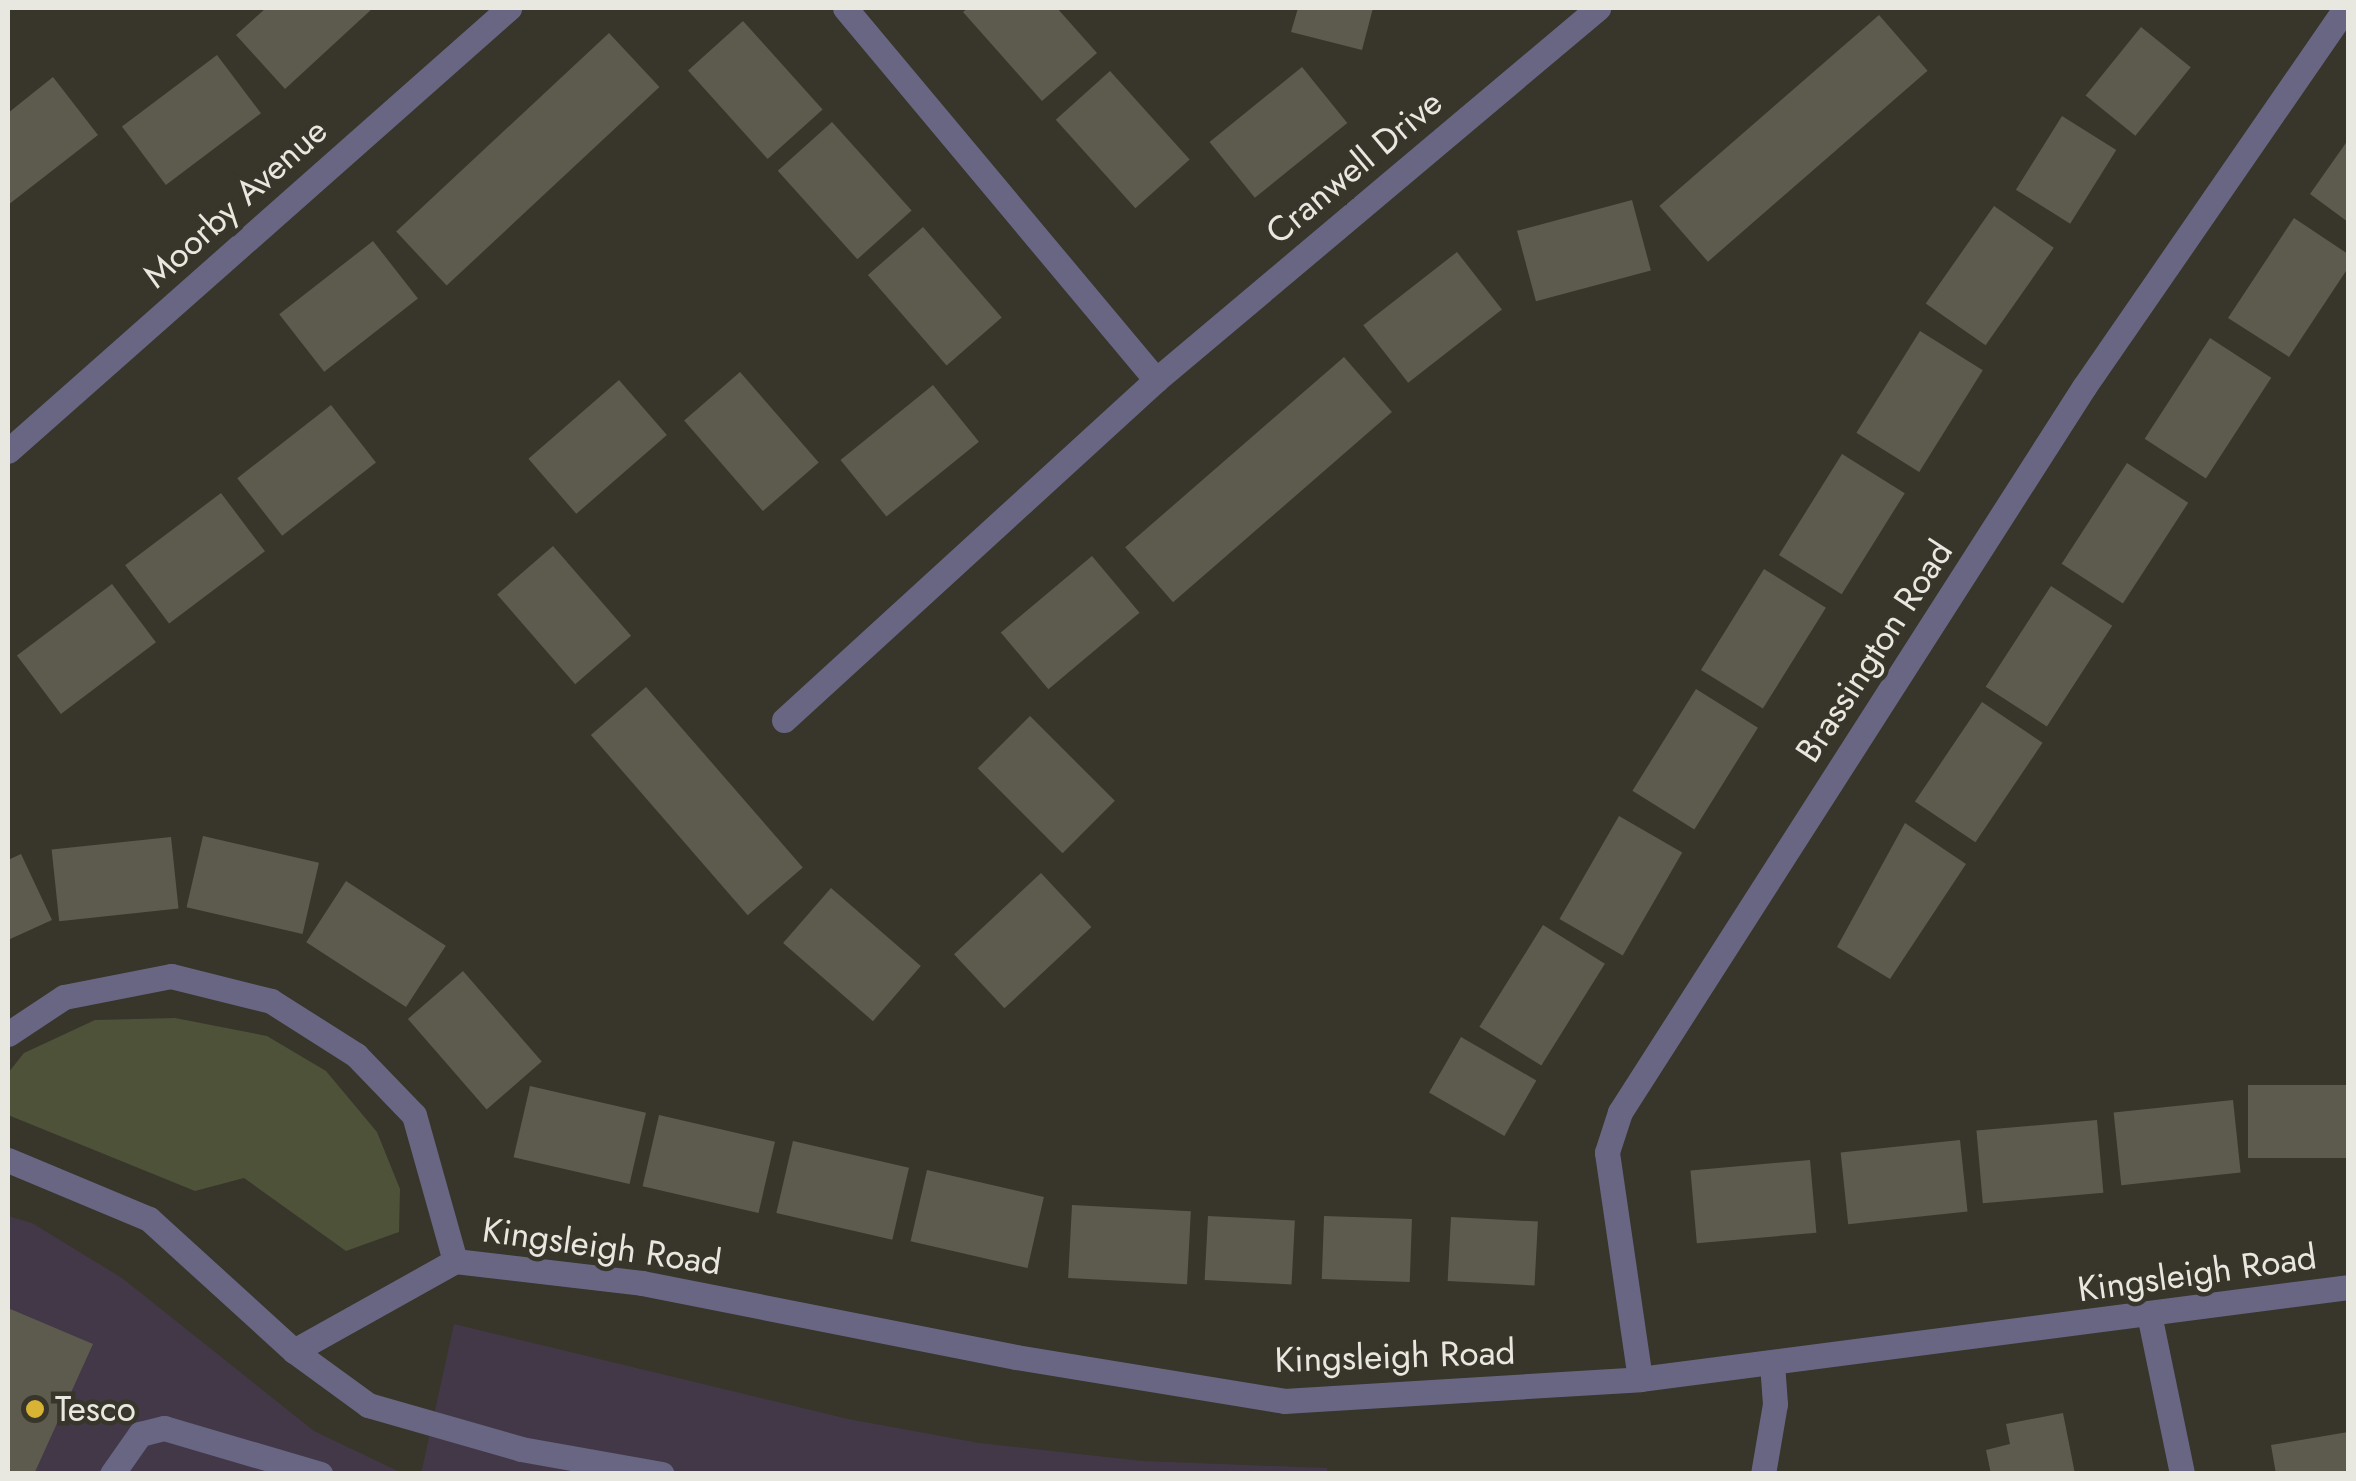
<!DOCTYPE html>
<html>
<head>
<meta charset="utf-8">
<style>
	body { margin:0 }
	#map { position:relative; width:2356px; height:1481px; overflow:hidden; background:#38352a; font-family:Jost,sans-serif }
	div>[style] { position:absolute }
	.commercial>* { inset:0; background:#433848 }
	.green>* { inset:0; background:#4d5239 }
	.building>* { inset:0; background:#5d5b4e; transform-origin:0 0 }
	.minor>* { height:25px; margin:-12.5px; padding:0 12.5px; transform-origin:12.5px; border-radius:12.5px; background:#696684 }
	.dots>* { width:28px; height:28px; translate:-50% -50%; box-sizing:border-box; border:5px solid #38352a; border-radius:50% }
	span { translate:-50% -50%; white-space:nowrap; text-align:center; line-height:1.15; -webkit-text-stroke:9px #38352a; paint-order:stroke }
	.street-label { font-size:35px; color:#e9e8e0 }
	.poi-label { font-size:35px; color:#e9e8e0 }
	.left { translate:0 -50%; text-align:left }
	.frame { position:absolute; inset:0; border:10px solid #e9e8e0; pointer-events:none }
</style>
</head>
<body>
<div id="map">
	<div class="commercial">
		<i style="clip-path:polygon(8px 1216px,32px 1223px,122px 1278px,314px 1431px,402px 1473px,8px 1473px)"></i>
		<i style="clip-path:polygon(454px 1324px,848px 1419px,979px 1443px,1142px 1461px,1327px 1468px,1327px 1473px,421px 1474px)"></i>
	</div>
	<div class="green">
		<i style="clip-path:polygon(175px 1018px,267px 1036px,326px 1071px,377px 1132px,400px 1189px,399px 1232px,346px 1251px,244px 1178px,195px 1191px,8px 1115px,8px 1073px,24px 1053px,95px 1020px)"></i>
	</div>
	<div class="building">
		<i style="clip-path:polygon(266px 8px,373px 8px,285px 89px,236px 35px)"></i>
		<i style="clip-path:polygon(968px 8px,1057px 8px,1097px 53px,1042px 101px,963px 12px)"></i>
		<i style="clip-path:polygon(1298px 8px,1373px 8px,1362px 50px,1291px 32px)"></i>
		<i style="left:1879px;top:15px;width:74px;height:291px;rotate:49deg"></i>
		<i style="left:743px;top:21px;width:119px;height:74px;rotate:48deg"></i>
		<i style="left:2141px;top:27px;width:64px;height:88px;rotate:39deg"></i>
		<i style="left:609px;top:33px;width:74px;height:291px;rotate:47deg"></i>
		<i style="left:217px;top:55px;width:73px;height:119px;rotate:53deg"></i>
		<i style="left:1302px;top:67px;width:72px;height:119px;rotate:51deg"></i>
		<i style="left:1110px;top:71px;width:119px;height:73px;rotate:48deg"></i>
		<i style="clip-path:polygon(53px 77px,98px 135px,8px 205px,8px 113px)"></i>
		<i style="left:2062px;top:116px;width:64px;height:87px;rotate:32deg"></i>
		<i style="left:832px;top:122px;width:119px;height:73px;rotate:48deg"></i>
		<i style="clip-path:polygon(2348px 140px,2348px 222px,2310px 194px)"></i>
		<i style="left:1632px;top:200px;width:73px;height:119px;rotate:75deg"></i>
		<i style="left:1994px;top:206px;width:73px;height:119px;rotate:35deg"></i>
		<i style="clip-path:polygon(2294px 218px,2348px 254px,2348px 268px,2289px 357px,2228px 318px)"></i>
		<i style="left:923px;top:227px;width:120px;height:73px;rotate:49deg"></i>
		<i style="left:373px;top:241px;width:73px;height:119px;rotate:52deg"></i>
		<i style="left:1457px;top:252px;width:73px;height:119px;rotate:52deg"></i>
		<i style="left:1920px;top:331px;width:74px;height:120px;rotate:32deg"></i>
		<i style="left:2210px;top:338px;width:73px;height:120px;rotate:33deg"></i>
		<i style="left:1344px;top:357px;width:73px;height:290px;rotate:49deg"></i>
		<i style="left:740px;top:372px;width:120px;height:74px;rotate:49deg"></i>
		<i style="left:619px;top:380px;width:73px;height:120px;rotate:49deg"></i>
		<i style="left:933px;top:385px;width:73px;height:119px;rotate:51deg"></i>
		<i style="left:331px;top:405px;width:73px;height:119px;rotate:52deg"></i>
		<i style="left:1842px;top:454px;width:74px;height:119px;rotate:32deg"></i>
		<i style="left:2127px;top:463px;width:73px;height:120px;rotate:33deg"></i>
		<i style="left:221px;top:493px;width:73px;height:120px;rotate:53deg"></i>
		<i style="left:553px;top:546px;width:119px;height:74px;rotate:49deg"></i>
		<i style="left:1092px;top:556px;width:74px;height:119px;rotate:50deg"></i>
		<i style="left:1764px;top:569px;width:73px;height:119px;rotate:32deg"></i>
		<i style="left:112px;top:584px;width:73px;height:119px;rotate:53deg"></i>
		<i style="left:2051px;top:586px;width:73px;height:120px;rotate:33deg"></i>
		<i style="left:646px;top:687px;width:239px;height:73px;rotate:49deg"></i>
		<i style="left:1696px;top:689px;width:73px;height:120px;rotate:32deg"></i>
		<i style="left:1982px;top:702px;width:73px;height:120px;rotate:34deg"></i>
		<i style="left:1030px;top:716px;width:120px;height:74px;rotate:45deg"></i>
		<i style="left:1619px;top:816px;width:73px;height:119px;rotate:30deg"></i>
		<i style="clip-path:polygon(1905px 823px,1966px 864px,1890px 979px,1837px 947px)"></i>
		<i style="left:203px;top:836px;width:119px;height:73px;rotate:13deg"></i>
		<i style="left:171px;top:837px;width:72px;height:120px;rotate:84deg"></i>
		<i style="clip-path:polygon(21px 854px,52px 920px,8px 940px,8px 860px)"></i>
		<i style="left:1041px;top:873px;width:74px;height:119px;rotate:47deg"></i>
		<i style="left:346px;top:881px;width:119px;height:73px;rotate:33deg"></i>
		<i style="left:831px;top:888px;width:119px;height:73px;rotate:41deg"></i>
		<i style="left:1543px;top:925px;width:73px;height:120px;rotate:32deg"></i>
		<i style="left:463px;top:971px;width:120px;height:73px;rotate:49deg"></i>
		<i style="left:1461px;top:1037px;width:87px;height:64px;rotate:30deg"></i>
		<i style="left:2348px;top:1085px;width:73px;height:100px;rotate:90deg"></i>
		<i style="left:530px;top:1086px;width:119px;height:73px;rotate:13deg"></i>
		<i style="left:2233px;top:1100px;width:73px;height:120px;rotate:84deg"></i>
		<i style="left:659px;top:1115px;width:119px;height:73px;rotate:13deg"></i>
		<i style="left:2097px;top:1120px;width:73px;height:121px;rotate:85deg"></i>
		<i style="left:1960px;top:1140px;width:72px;height:120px;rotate:84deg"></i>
		<i style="left:793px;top:1141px;width:119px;height:74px;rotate:13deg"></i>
		<i style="left:1810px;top:1160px;width:73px;height:120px;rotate:85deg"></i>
		<i style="left:927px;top:1170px;width:120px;height:73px;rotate:13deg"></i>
		<i style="left:1072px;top:1205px;width:119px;height:73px;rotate:3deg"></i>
		<i style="left:1208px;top:1216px;width:87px;height:64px;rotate:3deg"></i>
		<i style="left:1324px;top:1216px;width:88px;height:63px;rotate:2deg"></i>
		<i style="left:1451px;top:1217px;width:87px;height:64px;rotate:3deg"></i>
		<i style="clip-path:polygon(8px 1308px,93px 1344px,34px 1474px,8px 1474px)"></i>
		<i style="clip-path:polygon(2063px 1413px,2075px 1474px,1991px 1474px,1986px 1450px,2010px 1444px,2006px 1424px)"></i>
		<i style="clip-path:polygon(2348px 1432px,2348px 1474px,2276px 1474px,2271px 1445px)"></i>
	</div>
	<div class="minor">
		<i style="left:845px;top:8px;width:485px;rotate:50.1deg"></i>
		<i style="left:8px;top:451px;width:669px;rotate:-41.48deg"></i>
		<i style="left:784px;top:720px;width:504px;rotate:-42.43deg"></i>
		<i style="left:1156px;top:380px;width:578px;rotate:-40.08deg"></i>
		<i style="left:8px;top:1034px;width:67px;rotate:-33.5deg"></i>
		<i style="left:64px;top:997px;width:109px;rotate:-11.1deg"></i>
		<i style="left:171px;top:976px;width:103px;rotate:14deg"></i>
		<i style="left:271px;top:1001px;width:101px;rotate:32.4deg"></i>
		<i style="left:356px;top:1055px;width:83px;rotate:46deg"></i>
		<i style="left:414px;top:1115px;width:152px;rotate:74.3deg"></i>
		<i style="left:8px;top:1160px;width:153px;rotate:22.7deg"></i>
		<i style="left:149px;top:1219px;width:196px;rotate:42.3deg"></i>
		<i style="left:294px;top:1351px;width:92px;rotate:36.1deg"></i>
		<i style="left:368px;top:1405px;width:159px;rotate:16deg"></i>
		<i style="left:521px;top:1449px;width:143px;rotate:10.1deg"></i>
		<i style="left:2149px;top:1314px;width:163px;rotate:78.3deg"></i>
		<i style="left:294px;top:1351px;width:184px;rotate:-29.2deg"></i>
		<i style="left:455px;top:1261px;width:188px;rotate:6.7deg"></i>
		<i style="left:642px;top:1283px;width:381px;rotate:11.2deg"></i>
		<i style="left:1016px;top:1357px;width:272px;rotate:9.3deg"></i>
		<i style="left:1284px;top:1401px;width:357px;rotate:-3.5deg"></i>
		<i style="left:1640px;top:1379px;width:714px;rotate:-7.4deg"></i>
		<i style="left:1640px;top:1379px;width:229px;rotate:-98.3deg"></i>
		<i style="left:1607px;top:1152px;width:42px;rotate:-72deg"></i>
		<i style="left:1620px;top:1112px;width:861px;rotate:-57.38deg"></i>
		<i style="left:2084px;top:387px;width:460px;rotate:-55.4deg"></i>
		<i style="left:112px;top:1474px;width:49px;rotate:-55deg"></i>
		<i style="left:140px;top:1434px;width:25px;rotate:-14deg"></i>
		<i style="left:164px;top:1428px;width:163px;rotate:16.4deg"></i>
		<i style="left:1763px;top:1474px;width:71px;rotate:-80.3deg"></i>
		<i style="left:1775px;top:1404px;width:41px;rotate:-94.2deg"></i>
	</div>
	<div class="dots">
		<i style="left:35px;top:1409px;background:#d9b334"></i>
	</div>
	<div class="street-label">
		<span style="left:1354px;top:167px;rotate:-40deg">Cranwell Drive</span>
		<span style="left:235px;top:203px;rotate:-42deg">Moorby Avenue</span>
		<span style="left:1874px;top:651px;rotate:-57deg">Brassington Road</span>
		<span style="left:602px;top:1246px;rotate:8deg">Kingsleigh Road</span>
		<span style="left:2197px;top:1273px;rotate:-8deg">Kingsleigh Road</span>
		<span style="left:1395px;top:1356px;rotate:-2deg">Kingsleigh Road</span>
	</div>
	<div class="poi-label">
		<span class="left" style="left:55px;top:1409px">Tesco</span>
	</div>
	<div class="frame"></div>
</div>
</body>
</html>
